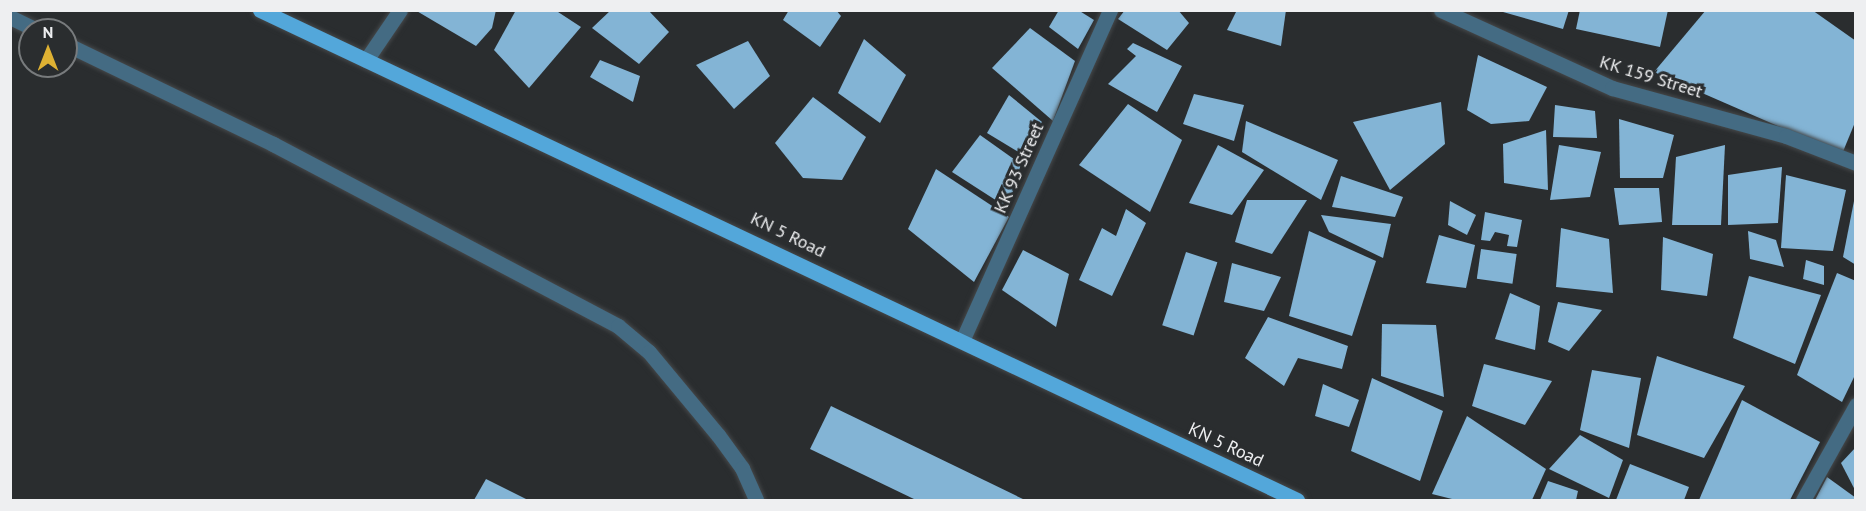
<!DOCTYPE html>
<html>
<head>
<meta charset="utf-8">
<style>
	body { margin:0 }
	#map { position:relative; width:1866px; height:511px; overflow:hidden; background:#2a2d2f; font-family:"PT Sans",sans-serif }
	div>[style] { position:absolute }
	.building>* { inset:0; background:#83b4d5; transform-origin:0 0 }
	.roads { filter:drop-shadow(0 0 2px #45484a) drop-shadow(0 0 2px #45484a) }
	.minor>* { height:15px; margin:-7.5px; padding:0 7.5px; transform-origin:7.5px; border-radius:7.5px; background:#446b83 }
	.major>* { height:15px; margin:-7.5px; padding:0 7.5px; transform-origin:7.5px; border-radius:7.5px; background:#53a7da }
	span { translate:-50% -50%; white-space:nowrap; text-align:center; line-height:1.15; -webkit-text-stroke:6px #2a2d2f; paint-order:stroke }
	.street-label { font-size:18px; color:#eeeff1 }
	.frame { position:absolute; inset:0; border:12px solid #eeeff1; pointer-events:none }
	.north { position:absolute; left:18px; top:18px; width:60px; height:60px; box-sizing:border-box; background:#2a2d2f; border:2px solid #787b7d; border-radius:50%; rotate:0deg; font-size:16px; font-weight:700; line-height:24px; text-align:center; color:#eeeff1 }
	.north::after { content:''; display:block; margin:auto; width:21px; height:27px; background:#deb133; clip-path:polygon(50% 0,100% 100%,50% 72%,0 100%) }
</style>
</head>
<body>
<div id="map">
	<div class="building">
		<i style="clip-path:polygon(415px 10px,496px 10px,492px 28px,476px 46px)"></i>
		<i style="clip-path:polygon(516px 10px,555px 10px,581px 27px,529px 88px,494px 50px)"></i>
		<i style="clip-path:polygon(611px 10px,648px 10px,669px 32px,639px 64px,592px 28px)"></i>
		<i style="clip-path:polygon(789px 10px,836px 10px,841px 16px,820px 47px,783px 20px)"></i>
		<i style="clip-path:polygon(1059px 10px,1078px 10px,1094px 20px,1078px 49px,1049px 27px)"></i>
		<i style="clip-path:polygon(1125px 10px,1178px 10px,1189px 23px,1167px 50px,1118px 19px)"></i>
		<i style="clip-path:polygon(1237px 10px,1286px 10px,1281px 46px,1227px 30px)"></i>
		<i style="clip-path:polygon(1496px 10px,1569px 10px,1563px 29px)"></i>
		<i style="clip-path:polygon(1580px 10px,1668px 10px,1660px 47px,1576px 29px)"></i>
		<i style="clip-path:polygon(1706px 10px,1812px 10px,1856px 41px,1856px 120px,1842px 154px,1654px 72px)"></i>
		<i style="clip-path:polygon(1030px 28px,1075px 61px,1053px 121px,992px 68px)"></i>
		<i style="clip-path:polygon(864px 39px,906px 75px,880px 123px,838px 93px)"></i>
		<i style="clip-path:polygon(748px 41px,770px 76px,734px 109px,696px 65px)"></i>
		<i style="clip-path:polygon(1133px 43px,1182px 66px,1157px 112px,1108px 84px,1136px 56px,1127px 49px)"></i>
		<i style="clip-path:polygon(1478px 55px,1547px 87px,1529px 121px,1491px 124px,1467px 110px)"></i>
		<i style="clip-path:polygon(600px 60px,640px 76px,633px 102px,590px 77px)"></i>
		<i style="clip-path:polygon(1194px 94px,1244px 105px,1234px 141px,1183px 124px)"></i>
		<i style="clip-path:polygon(1009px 95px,1042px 122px,1025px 156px,987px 133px)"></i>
		<i style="clip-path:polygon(813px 97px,866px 137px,842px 180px,803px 178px,775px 143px)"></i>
		<i style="clip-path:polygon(1441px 102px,1445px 144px,1390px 190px,1353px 122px)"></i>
		<i style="clip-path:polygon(1128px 104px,1182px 140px,1150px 212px,1079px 165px)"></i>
		<i style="clip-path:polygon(1555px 105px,1595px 111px,1597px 138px,1553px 137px)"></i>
		<i style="clip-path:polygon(1619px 119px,1674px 135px,1663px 178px,1620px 178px)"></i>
		<i style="clip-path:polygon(1246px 121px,1338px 160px,1321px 200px,1242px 152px)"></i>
		<i style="clip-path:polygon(1546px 130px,1548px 190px,1504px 183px,1503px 144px)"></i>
		<i style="clip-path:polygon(980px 135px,1021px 164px,1008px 208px,952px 172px)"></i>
		<i style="clip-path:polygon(1218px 145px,1264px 170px,1232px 215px,1189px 203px)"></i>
		<i style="clip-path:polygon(1559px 145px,1601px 152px,1590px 197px,1550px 200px)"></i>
		<i style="clip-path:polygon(1725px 145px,1721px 225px,1672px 225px,1676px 157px)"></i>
		<i style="clip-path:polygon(1782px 167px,1778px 223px,1728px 225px,1728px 175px)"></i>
		<i style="clip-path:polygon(936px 169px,1009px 217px,974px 282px,908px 229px)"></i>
		<i style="clip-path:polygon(1786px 175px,1846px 190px,1833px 251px,1781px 248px)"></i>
		<i style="clip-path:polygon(1341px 176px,1403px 197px,1395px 217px,1332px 207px)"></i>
		<i style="clip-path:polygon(1614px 188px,1659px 188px,1662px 222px,1619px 225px)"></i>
		<i style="clip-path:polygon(1247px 200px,1307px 200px,1272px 254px,1235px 242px)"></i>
		<i style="clip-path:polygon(1450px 201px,1476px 215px,1467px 235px,1448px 225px)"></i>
		<i style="clip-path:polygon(1854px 201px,1856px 201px,1856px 265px,1843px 257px)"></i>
		<i style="clip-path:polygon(1126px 209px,1146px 223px,1112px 296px,1079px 280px,1102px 228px,1116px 236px)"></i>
		<i style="clip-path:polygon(1485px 212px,1522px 220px,1517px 247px,1507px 246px,1509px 235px,1495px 232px,1490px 241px,1481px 240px)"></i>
		<i style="clip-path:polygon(1321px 215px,1391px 224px,1383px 258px,1329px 232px)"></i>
		<i style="clip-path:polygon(1561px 228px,1609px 239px,1613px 293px,1556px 287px)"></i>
		<i style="clip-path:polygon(1309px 231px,1376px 261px,1352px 336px,1289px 316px)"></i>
		<i style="clip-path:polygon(1748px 231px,1776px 240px,1784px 267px,1750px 259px)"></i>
		<i style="clip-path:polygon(1439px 235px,1475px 245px,1466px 288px,1426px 283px)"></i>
		<i style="clip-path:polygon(1663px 237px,1713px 254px,1707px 296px,1661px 290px)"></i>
		<i style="left:1481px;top:249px;width:36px;height:30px;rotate:8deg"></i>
		<i style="clip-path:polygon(1023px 250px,1069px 274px,1056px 327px,1002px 290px)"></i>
		<i style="left:1186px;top:252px;width:33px;height:77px;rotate:18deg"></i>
		<i style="clip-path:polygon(1806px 260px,1824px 266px,1824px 285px,1803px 279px)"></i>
		<i style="clip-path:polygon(1232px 263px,1281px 277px,1264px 311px,1224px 302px)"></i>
		<i style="clip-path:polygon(1837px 273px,1856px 281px,1856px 373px,1842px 402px,1797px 375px)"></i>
		<i style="clip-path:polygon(1749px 276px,1821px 295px,1795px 364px,1733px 338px)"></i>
		<i style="clip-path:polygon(1510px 293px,1540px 306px,1535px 350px,1495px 339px)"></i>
		<i style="clip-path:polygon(1558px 302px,1602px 310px,1569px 351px,1548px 342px)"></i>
		<i style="clip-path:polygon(1268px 317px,1348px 346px,1342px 369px,1298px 358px,1284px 386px,1245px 358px)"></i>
		<i style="clip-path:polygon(1382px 324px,1436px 325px,1444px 397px,1381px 376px)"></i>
		<i style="clip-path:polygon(1657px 356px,1745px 386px,1704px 458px,1637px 435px)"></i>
		<i style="clip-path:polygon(1484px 364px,1552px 381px,1525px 425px,1472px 406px)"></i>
		<i style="clip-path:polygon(1592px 370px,1641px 378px,1629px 448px,1580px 430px)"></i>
		<i style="clip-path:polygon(1372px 378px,1443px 411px,1420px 481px,1351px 451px)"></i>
		<i style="clip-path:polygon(1323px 384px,1359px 400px,1349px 427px,1315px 416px)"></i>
		<i style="clip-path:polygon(1742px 400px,1820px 442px,1790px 500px,1699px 500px)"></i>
		<i style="clip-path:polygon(831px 406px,1025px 500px,916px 500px,810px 449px)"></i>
		<i style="clip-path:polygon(1467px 416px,1546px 469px,1532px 500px,1456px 500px,1432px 494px)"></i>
		<i style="clip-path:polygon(1580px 435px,1623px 460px,1609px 498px,1549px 469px)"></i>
		<i style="clip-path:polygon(1856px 447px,1856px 492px,1841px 463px)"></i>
		<i style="clip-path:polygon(1630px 464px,1689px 487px,1684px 500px,1616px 500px)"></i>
		<i style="clip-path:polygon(1827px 477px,1856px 498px,1856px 500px,1815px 500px)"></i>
		<i style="clip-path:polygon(486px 479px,528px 500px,474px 500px)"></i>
		<i style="clip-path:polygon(1548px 481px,1578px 491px,1576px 500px,1540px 500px)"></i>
	</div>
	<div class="roads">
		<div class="minor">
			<i style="left:1441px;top:10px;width:188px;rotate:24.5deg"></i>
			<i style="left:1612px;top:88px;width:180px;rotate:15.4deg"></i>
			<i style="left:1786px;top:136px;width:75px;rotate:21.1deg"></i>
			<i style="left:10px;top:17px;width:30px;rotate:26deg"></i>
			<i style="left:66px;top:44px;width:230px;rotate:25.8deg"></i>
			<i style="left:273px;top:144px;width:390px;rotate:27.8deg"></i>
			<i style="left:618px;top:326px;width:40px;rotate:40deg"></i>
			<i style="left:649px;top:352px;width:108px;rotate:50.3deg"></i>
			<i style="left:718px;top:435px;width:41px;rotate:54deg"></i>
			<i style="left:742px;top:468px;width:35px;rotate:66deg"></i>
			<i style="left:366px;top:60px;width:60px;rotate:-55.8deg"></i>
			<i style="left:962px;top:341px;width:363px;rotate:-65.9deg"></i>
			<i style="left:1803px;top:500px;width:109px;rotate:-60.8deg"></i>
		</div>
		<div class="major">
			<i style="left:260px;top:10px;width:1147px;rotate:25.29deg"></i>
		</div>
	</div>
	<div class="street-label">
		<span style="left:1651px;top:77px;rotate:17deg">KK 159 Street</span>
		<span style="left:1019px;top:168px;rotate:-66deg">KK 93 Street</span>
		<span style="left:788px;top:235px;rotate:26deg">KN 5 Road</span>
		<span style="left:1226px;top:445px;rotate:25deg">KN 5 Road</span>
	</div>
	<div class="frame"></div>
	<div class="north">N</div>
</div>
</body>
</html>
